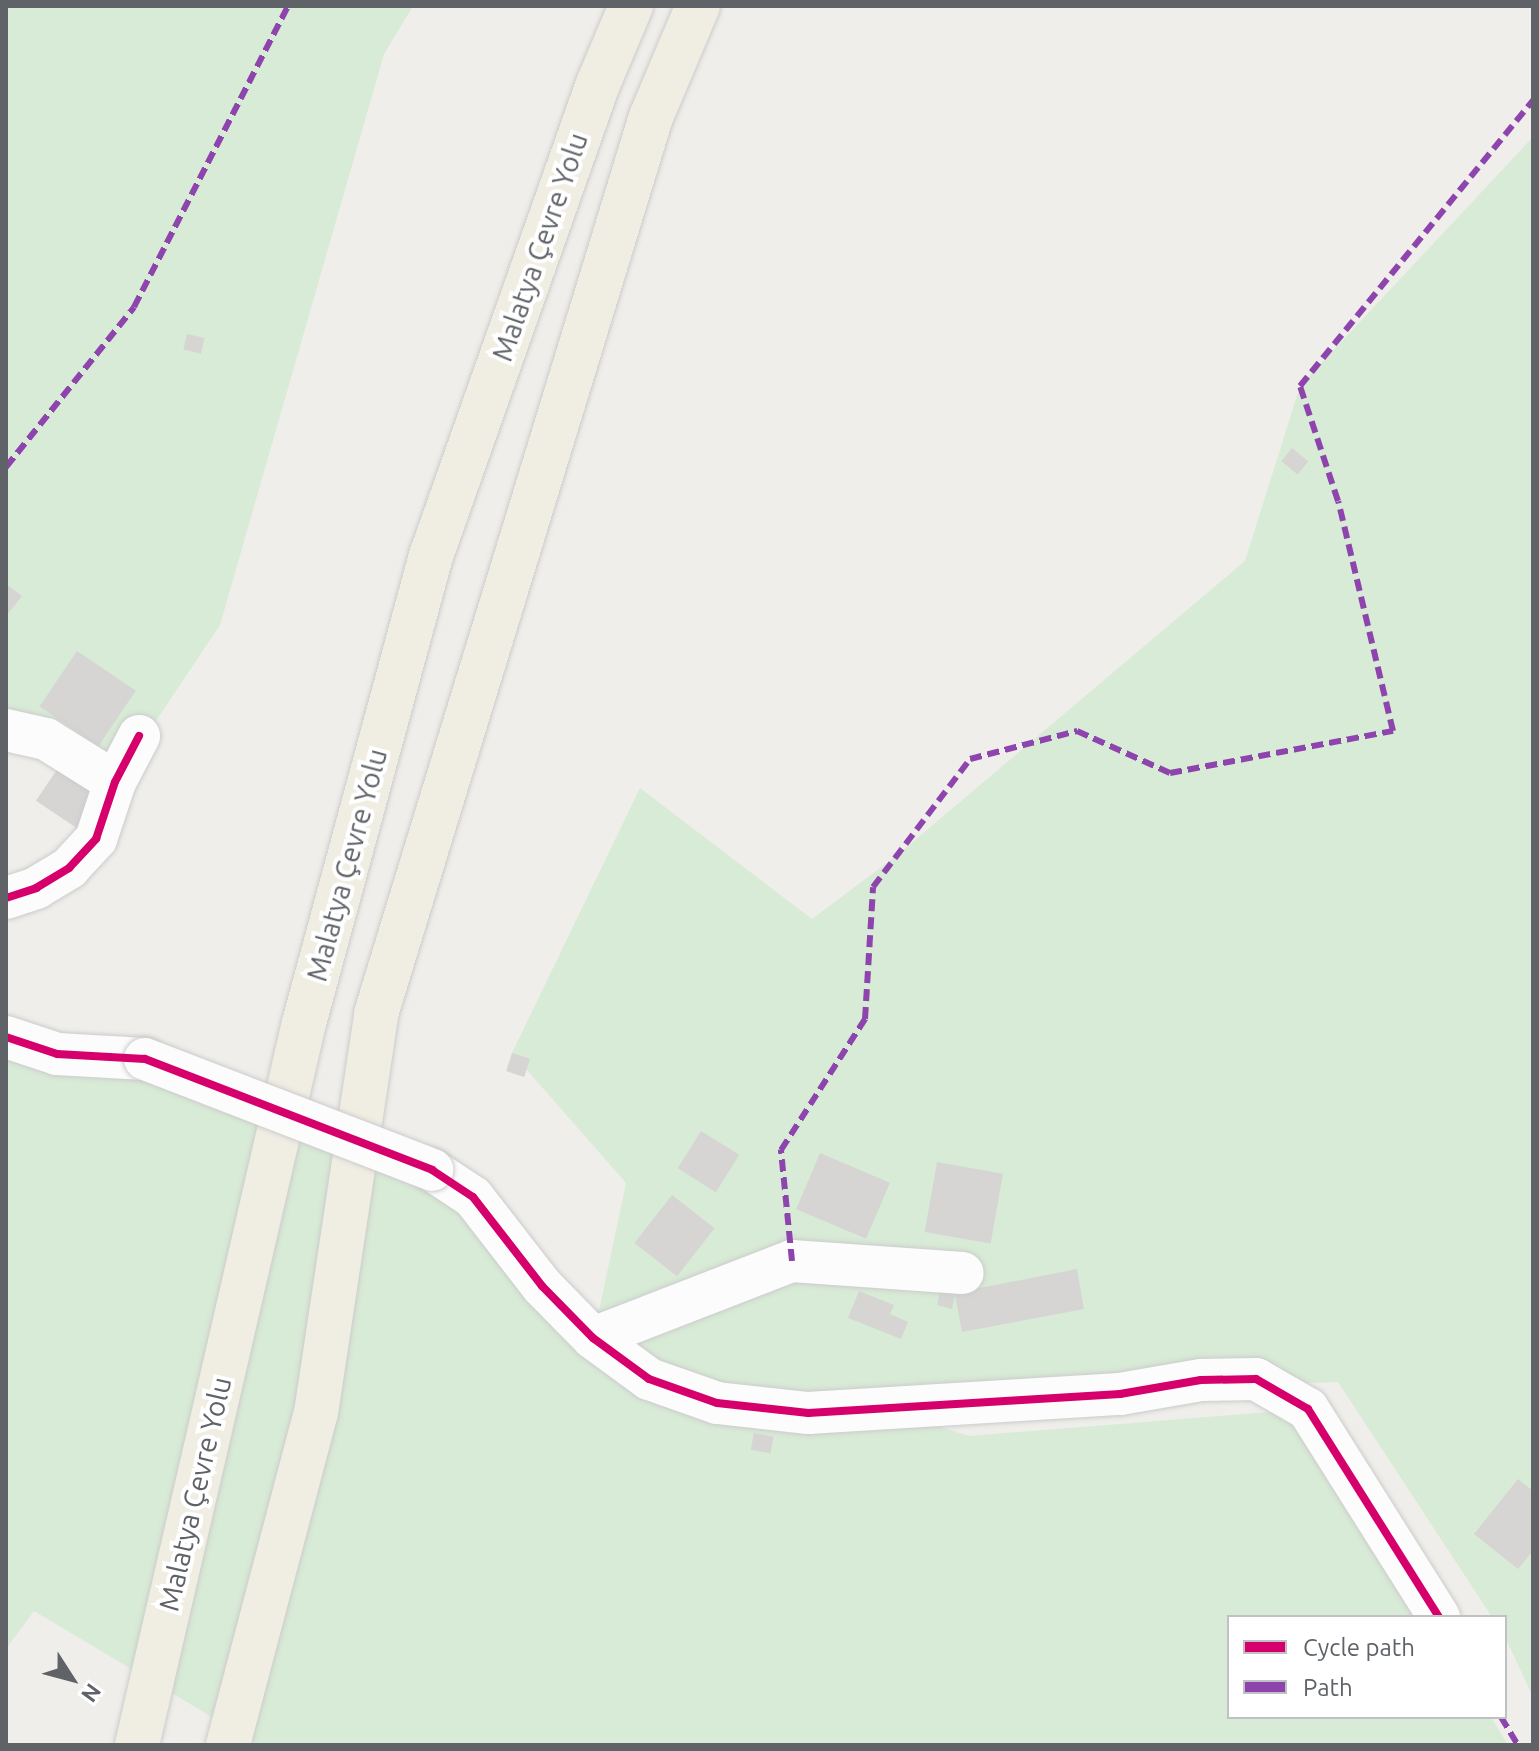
<!DOCTYPE html>
<html>
<head>
<meta charset="utf-8">
<style>
	body { margin:0 }
	#map { position:relative; width:1539px; height:1751px; overflow:hidden; background:#efeeea; font-family:Ubuntu,sans-serif }
	div>[style] { position:absolute }
	.green>* { inset:0; background:#d8ebd6 }
	.building>* { inset:0; background:#d6d5d3; transform-origin:0 0 }
	.roads { filter:drop-shadow(0 0 2px #cbcccc) drop-shadow(0 0 2px #cbcccc) }
	.minor>* { height:42px; margin:-21px; padding:0 21px; transform-origin:21px; border-radius:21px; background:#fdfcfc }
	.highway>* { height:44px; margin:-22px; padding:0 22px; transform-origin:22px; border-radius:22px; background:#f0ede3 }
	.bridges { filter:drop-shadow(0 0 2px #cbcccc) drop-shadow(0 0 2px #cbcccc) }
	.minor-bridge>* { height:42px; margin:-21px; padding:0 21px; transform-origin:21px; border-radius:21px; background:#fdfcfc }
	.quiet>* { height:6px; margin-top:-3px; transform-origin:0; background:repeating-linear-gradient(90deg,#8e44ad 0 12px,transparent 0 18px) }
	.cycleway>* { height:8px; margin:-4px; padding:0 4px; transform-origin:4px; border-radius:4px; background:#d6006c }
	span { translate:-50% -50%; white-space:nowrap; text-align:center; line-height:1.15; -webkit-text-stroke:8px #fff; paint-order:stroke }
	.street-label { font-size:28px; color:#5f6368 }
	.frame { position:absolute; inset:0; border:8px solid #5f6368; pointer-events:none }
	.legend { position:absolute; left:1227px; top:1615px; width:280px; height:104px; box-sizing:border-box; background:#fff; border:2px solid #bfc1c3; margin:0; padding:10px 14px; list-style:none; font-size:24px; color:#5f6368 }
	.legend li { display:flex; align-items:center; gap:16px; height:40px }
	.legend b { width:40px; border:2px solid #bfc1c3 }
	.north { position:absolute; left:32px; top:1639px; width:80px; height:80px; -webkit-text-stroke:6px #fff; paint-order:stroke; rotate:126deg; font-size:22px; font-weight:700; line-height:32px; text-align:center; color:#5f6368 }
	.north::after { content:''; display:block; margin:auto; width:28px; height:36px; background:#5f6368; clip-path:polygon(50% 0,100% 100%,50% 72%,0 100%) }
</style>
</head>
<body>
<div id="map">
	<div class="green">
		<i style="clip-path:polygon(6px 6px,413px 6px,384px 54px,220px 625px,115px 782px,6px 723px)"></i>
		<i style="clip-path:polygon(1533px 137px,1533px 1697px,1505px 1637px,1505px 1617px,1492px 1617px,1338px 1382px,852px 1399px,969px 1436px,1308px 1409px,1432px 1617px,1229px 1617px,1229px 1717px,1491px 1717px,1508px 1745px,259px 1745px,34px 1611px,6px 1649px,6px 1018px,57px 1054px,432px 1170px,542px 1286px,599px 1311px,626px 1183px,512px 1053px,640px 788px,812px 919px,896px 856px,1245px 561px,1300px 386px)"></i>
	</div>
	<div class="building">
		<i style="left:187px;top:334px;width:18px;height:16px;rotate:13deg"></i>
		<i style="left:1292px;top:448px;width:21px;height:17px;rotate:39deg"></i>
		<i style="clip-path:polygon(6px 584px,22px 596px,6px 616px)"></i>
		<i style="left:77px;top:651px;width:71px;height:67px;rotate:34deg"></i>
		<i style="left:60px;top:765px;width:50px;height:43px;rotate:34deg"></i>
		<i style="left:512px;top:1053px;width:19px;height:19px;rotate:18deg"></i>
		<i style="left:701px;top:1131px;width:45px;height:44px;rotate:32deg"></i>
		<i style="left:820px;top:1153px;width:76px;height:61px;rotate:23deg"></i>
		<i style="left:937px;top:1162px;width:67px;height:71px;rotate:10deg"></i>
		<i style="left:672px;top:1195px;width:54px;height:61px;rotate:38deg"></i>
		<i style="clip-path:polygon(1077px 1269px,1084px 1309px,962px 1332px,955px 1295px,952px 1309px,937px 1305px,940px 1290px,954px 1293px)"></i>
		<i style="clip-path:polygon(859px 1291px,894px 1305px,890px 1314px,908px 1322px,901px 1339px,848px 1318px)"></i>
		<i style="left:754px;top:1433px;width:20px;height:17px;rotate:11deg"></i>
		<i style="clip-path:polygon(1518px 1479px,1533px 1491px,1533px 1551px,1518px 1569px,1474px 1534px)"></i>
	</div>
	<div class="roads">
		<div class="minor">
			<i style="left:6px;top:730px;width:41px;rotate:12.7deg"></i>
			<i style="left:46px;top:739px;width:81px;rotate:31.9deg"></i>
			<i style="left:6px;top:898px;width:32px;rotate:-18deg"></i>
			<i style="left:36px;top:888px;width:39px;rotate:-31deg"></i>
			<i style="left:69px;top:868px;width:40px;rotate:-47deg"></i>
			<i style="left:96px;top:839px;width:60px;rotate:-71.6deg"></i>
			<i style="left:115px;top:782px;width:52px;rotate:-62.4deg"></i>
			<i style="left:6px;top:1037px;width:54px;rotate:18.4deg"></i>
			<i style="left:57px;top:1054px;width:88px;rotate:3.3deg"></i>
			<i style="left:432px;top:1170px;width:49px;rotate:33.4deg"></i>
			<i style="left:473px;top:1197px;width:113px;rotate:52.2deg"></i>
			<i style="left:542px;top:1286px;width:73px;rotate:45.6deg"></i>
			<i style="left:593px;top:1338px;width:69px;rotate:36.2deg"></i>
			<i style="left:649px;top:1379px;width:72px;rotate:19.4deg"></i>
			<i style="left:717px;top:1403px;width:92px;rotate:6.3deg"></i>
			<i style="left:808px;top:1413px;width:313px;rotate:-3.5deg"></i>
			<i style="left:1120px;top:1394px;width:82px;rotate:-9.8deg"></i>
			<i style="left:1201px;top:1380px;width:55px;rotate:-1deg"></i>
			<i style="left:1256px;top:1379px;width:60px;rotate:30deg"></i>
			<i style="left:1308px;top:1409px;width:246px;rotate:57.8deg"></i>
			<i style="left:593px;top:1338px;width:213px;rotate:-21.2deg"></i>
			<i style="left:792px;top:1261px;width:171px;rotate:4deg"></i>
		</div>
		<div class="highway">
			<i style="left:137px;top:1745px;width:741px;rotate:-76.98deg"></i>
			<i style="left:304px;top:1023px;width:484px;rotate:-74.8deg"></i>
			<i style="left:431px;top:556px;width:501px;rotate:-70.52deg"></i>
			<i style="left:598px;top:84px;width:85px;rotate:-67.1deg"></i>
			<i style="left:228px;top:1745px;width:343px;rotate:-75.2deg"></i>
			<i style="left:316px;top:1413px;width:403px;rotate:-81.4deg"></i>
			<i style="left:376px;top:1014px;width:938px;rotate:-72.96deg"></i>
			<i style="left:651px;top:117px;width:121px;rotate:-67.1deg"></i>
		</div>
	</div>
	<div class="bridges">
		<div class="minor-bridge">
			<i style="left:145px;top:1059px;width:308px;rotate:21.1deg"></i>
		</div>
	</div>
	<div class="quiet">
		<i style="left:6px;top:467px;width:205px;rotate:-51.3deg"></i>
		<i style="left:134px;top:307px;width:338px;rotate:-62.9deg"></i>
		<i style="left:792px;top:1261px;width:112px;rotate:-95.7deg"></i>
		<i style="left:781px;top:1150px;width:156px;rotate:-57.3deg"></i>
		<i style="left:865px;top:1019px;width:132px;rotate:-86.5deg"></i>
		<i style="left:873px;top:887px;width:161px;rotate:-52.8deg"></i>
		<i style="left:970px;top:759px;width:111px;rotate:-14.7deg"></i>
		<i style="left:1077px;top:731px;width:102px;rotate:24.3deg"></i>
		<i style="left:1170px;top:773px;width:227px;rotate:-10.7deg"></i>
		<i style="left:1393px;top:731px;width:236px;rotate:-103.4deg"></i>
		<i style="left:1338px;top:501px;width:121px;rotate:-108.3deg"></i>
		<i style="left:1300px;top:386px;width:369px;rotate:-50.8deg"></i>
		<i style="left:1501px;top:1717px;width:33px;rotate:59deg"></i>
	</div>
	<div class="cycleway">
		<i style="left:6px;top:898px;width:32px;rotate:-18deg"></i>
		<i style="left:36px;top:888px;width:39px;rotate:-31deg"></i>
		<i style="left:69px;top:868px;width:40px;rotate:-47deg"></i>
		<i style="left:96px;top:839px;width:60px;rotate:-71.6deg"></i>
		<i style="left:115px;top:782px;width:52px;rotate:-62.4deg"></i>
		<i style="left:6px;top:1037px;width:54px;rotate:18.4deg"></i>
		<i style="left:57px;top:1054px;width:88px;rotate:3.3deg"></i>
		<i style="left:145px;top:1059px;width:308px;rotate:21.1deg"></i>
		<i style="left:432px;top:1170px;width:49px;rotate:33.4deg"></i>
		<i style="left:473px;top:1197px;width:113px;rotate:52.2deg"></i>
		<i style="left:542px;top:1286px;width:73px;rotate:45.6deg"></i>
		<i style="left:593px;top:1338px;width:69px;rotate:36.2deg"></i>
		<i style="left:649px;top:1379px;width:72px;rotate:19.4deg"></i>
		<i style="left:717px;top:1403px;width:92px;rotate:6.3deg"></i>
		<i style="left:808px;top:1413px;width:313px;rotate:-3.5deg"></i>
		<i style="left:1120px;top:1394px;width:82px;rotate:-9.8deg"></i>
		<i style="left:1201px;top:1380px;width:55px;rotate:-1deg"></i>
		<i style="left:1256px;top:1379px;width:60px;rotate:30deg"></i>
		<i style="left:1308px;top:1409px;width:246px;rotate:57.8deg"></i>
	</div>
	<div class="street-label">
		<span style="left:540px;top:247px;rotate:-71deg">Malatya Çevre Yolu</span>
		<span style="left:347px;top:865px;rotate:-75deg">Malatya Çevre Yolu</span>
		<span style="left:195px;top:1494px;rotate:-77deg">Malatya Çevre Yolu</span>
	</div>
	<div class="frame"></div>
	<ul class="legend">
	<li><b style="height:10px;background:#d6006c"></b>Cycle path</li>
	<li><b style="height:10px;background:#8e44ad"></b>Path</li>
	</ul>
	<div class="north">N</div>
</div>
</body>
</html>
